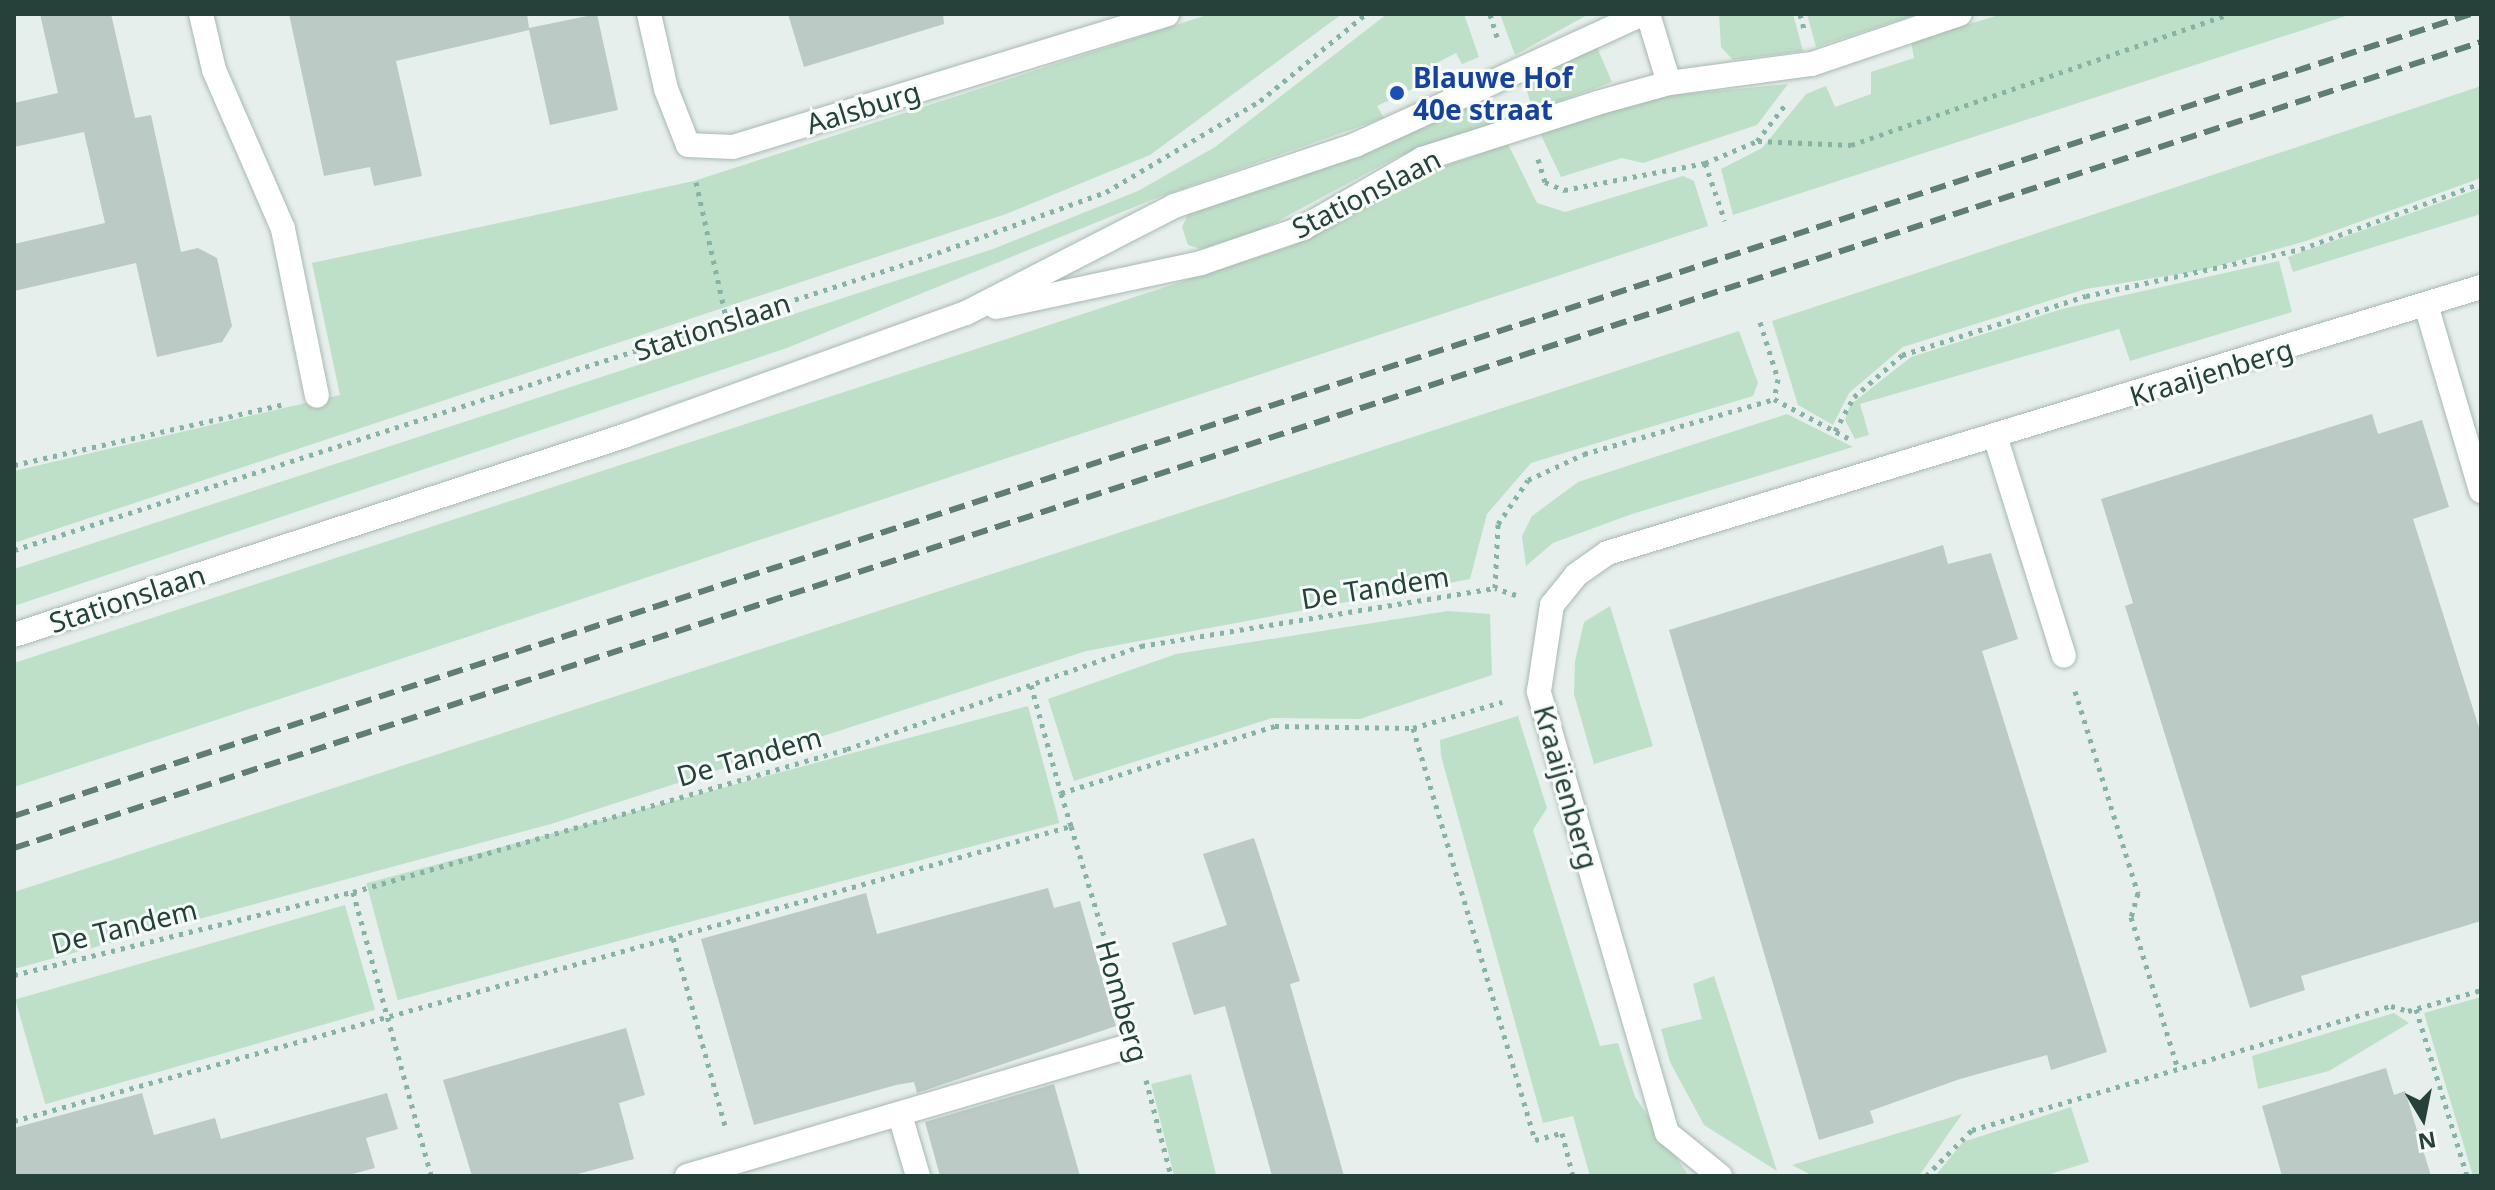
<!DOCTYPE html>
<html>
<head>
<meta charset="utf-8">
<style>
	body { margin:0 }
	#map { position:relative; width:2495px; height:1190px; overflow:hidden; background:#e6efeb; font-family:"Noto Sans",sans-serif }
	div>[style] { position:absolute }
	.green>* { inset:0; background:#bfe0c8; transform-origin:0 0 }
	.building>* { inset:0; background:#bbcac4 }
	.path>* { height:5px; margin-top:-2.5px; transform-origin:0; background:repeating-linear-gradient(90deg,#86b3a5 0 4px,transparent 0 10px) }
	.roads { filter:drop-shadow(0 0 2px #a8b8b2) drop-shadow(0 0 2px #a8b8b2) }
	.minor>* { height:24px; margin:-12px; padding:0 12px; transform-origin:12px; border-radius:12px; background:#fff }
	.rail>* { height:6px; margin-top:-3px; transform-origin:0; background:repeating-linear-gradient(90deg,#5f7d75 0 16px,transparent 0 24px) }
	.dots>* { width:22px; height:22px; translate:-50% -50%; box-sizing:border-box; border:4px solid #f7fbf9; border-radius:50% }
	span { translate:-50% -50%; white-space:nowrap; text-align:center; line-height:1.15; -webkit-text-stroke:6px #f7fbf9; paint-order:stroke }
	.transit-label { font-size:28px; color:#164399; font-weight:700 }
	.left { translate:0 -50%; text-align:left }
	.street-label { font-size:28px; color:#24423a }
	.frame { position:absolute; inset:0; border:16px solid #24423a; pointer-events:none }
	.north { position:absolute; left:2383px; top:1078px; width:80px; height:80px; -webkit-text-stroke:6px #f7fbf9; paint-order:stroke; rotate:170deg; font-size:22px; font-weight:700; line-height:32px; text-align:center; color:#24423a }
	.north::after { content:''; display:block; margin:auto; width:28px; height:36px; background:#24423a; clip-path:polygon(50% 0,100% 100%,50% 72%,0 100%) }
</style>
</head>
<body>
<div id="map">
	<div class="green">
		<i style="clip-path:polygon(1210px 14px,1342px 14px,1150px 155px,1006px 214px,14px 543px,14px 471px,340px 395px,312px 263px,694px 181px)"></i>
		<i style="clip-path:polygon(1387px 14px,1464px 14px,1479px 57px,1462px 64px,1456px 53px,1425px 69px,1431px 80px,1377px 106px,1384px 118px,1159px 197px,787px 348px,14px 606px,14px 569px,993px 249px,1138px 191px,1215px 147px)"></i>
		<i style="clip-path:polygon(1500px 14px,1589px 14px,1515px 55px)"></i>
		<i style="clip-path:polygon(1719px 14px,1793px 14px,1803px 51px,1733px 60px,1721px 47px)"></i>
		<i style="clip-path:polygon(1807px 14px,1918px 14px,1816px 47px)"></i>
		<i style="clip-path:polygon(2002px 14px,2352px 14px,1733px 215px,1721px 169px,1762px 148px,1806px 94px,1826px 86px,1835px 107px,1871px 94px,1871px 72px,1914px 58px,1911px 42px)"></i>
		<i style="clip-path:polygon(1596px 45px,1612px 82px,1533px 111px,1523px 78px)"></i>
		<i style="clip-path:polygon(1788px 84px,1757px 125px,1643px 163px,1622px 158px,1561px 177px,1540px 133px,1652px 97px)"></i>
		<i style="clip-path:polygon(2481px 86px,2481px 178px,2306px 241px,2204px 270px,2086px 289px,1903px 347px,1849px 393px,1833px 425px,1798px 405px,1772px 321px)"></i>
		<i style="clip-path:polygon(1487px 95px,1498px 122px,1395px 158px,1261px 230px,1201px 249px,1188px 245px,1182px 227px,1188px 214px,1367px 153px)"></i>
		<i style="clip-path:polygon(1508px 144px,1537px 203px,1565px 212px,1683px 176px,1694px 181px,1708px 226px,14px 787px,14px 663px,1288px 247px,1425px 173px)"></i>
		<i style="clip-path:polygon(2481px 188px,2481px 214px,2293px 272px,2288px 257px)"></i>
		<i style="clip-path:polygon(2279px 261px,2292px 312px,2130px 361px,2119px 329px,1860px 404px,1869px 435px,1855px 439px,1845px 420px,1850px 405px,1911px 357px,2062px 309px)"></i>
		<i style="clip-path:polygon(1739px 331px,1758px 383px,1753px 396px,1531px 463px,1487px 514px,1470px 579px,1086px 651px,551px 824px,14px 969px,14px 892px)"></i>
		<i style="clip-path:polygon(1787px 414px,1853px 447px,1632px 514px,1553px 543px,1526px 566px,1522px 536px,1532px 516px,1578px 482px)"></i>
		<i style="clip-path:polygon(1610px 606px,1653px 746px,1594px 764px,1574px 694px,1575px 661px,1584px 622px)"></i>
		<i style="clip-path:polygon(1448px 611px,1490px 614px,1492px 675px,1360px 719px,1272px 718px,1074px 781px,1048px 699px,1176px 654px)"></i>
		<i style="left:1028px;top:706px;width:121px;height:685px;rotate:75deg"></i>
		<i style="clip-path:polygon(1518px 716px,1547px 808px,1533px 830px,1600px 1046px,1618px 1043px,1635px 1097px,1689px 1176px,1590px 1176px,1573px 1116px,1543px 1123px,1441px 756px,1440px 740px)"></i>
		<i style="left:345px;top:905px;width:109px;height:343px;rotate:74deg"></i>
		<i style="clip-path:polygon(1714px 976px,1777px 1171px,1704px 1125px,1670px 1062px,1661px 1029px,1702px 1019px,1693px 984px)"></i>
		<i style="clip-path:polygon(2481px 997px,2481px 1176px,2473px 1176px,2424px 1013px)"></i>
		<i style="clip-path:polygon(2394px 1013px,2409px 1023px,2329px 1071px,2258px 1089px,2252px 1056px)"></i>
		<i style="left:1191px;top:1074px;width:105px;height:41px;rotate:76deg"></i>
		<i style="clip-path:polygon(2071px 1107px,2089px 1162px,2044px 1176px,1935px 1176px,1963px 1142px)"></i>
		<i style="clip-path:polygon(1962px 1114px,1919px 1176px,1813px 1176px,1792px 1165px)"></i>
	</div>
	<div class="building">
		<i style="clip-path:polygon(40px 14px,111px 14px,135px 118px,151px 115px,181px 252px,198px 248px,217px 258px,232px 326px,222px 342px,157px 357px,136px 263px,14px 291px,14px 244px,105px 223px,84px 132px,14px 147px,14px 103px,58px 93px)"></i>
		<i style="clip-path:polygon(289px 14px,527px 14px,529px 28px,597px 14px,618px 110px,550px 125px,529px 30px,396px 61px,422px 176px,374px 186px,370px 167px,324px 176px)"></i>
		<i style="clip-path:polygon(788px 14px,943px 14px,944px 24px,804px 67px)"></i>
		<i style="clip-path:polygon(2372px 414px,2378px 434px,2422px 420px,2449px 507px,2413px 519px,2481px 734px,2481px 921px,2301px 976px,2305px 990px,2250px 1008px,2125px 606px,2133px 603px,2101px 499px)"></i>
		<i style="clip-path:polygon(1943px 545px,1948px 564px,1991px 553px,2018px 639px,1982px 651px,2107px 1052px,2051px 1070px,2047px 1055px,1960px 1079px,1870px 1111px,1874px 1123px,1819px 1140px,1669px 630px)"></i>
		<i style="clip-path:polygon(1254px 838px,1300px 981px,1290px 984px,1344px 1176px,1272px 1176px,1225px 1006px,1194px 1015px,1172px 943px,1227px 925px,1203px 854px)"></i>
		<i style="clip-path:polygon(1048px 888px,1054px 908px,1080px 901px,1116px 1026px,917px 1093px,914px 1082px,896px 1085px,754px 1125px,701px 939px,866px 893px,877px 934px)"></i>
		<i style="clip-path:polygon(626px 1028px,645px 1095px,619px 1103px,634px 1159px,570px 1176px,472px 1176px,443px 1080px)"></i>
		<i style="clip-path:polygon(2386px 1068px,2394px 1095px,2405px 1091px,2431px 1176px,2282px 1176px,2262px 1106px)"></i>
		<i style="clip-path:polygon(1054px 1084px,1080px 1176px,940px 1176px,925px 1122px)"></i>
		<i style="clip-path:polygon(142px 1093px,154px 1135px,215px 1118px,221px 1139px,387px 1093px,398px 1129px,366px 1138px,375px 1168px,345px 1176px,14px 1176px,14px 1128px)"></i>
	</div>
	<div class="path">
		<i style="left:1490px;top:14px;width:27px;rotate:73deg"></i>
		<i style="left:1800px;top:14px;width:16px;rotate:75deg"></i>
		<i style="left:1758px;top:141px;width:93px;rotate:2.5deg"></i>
		<i style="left:1851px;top:145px;width:400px;rotate:-19.1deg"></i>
		<i style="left:1538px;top:159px;width:24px;rotate:73deg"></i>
		<i style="left:1545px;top:182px;width:21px;rotate:23deg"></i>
		<i style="left:1564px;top:190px;width:144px;rotate:-10.8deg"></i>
		<i style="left:1705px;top:163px;width:56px;rotate:-22.9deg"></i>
		<i style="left:1757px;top:141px;width:46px;rotate:-52.1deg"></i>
		<i style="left:1705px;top:163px;width:61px;rotate:71deg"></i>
		<i style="left:696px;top:182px;width:143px;rotate:77.5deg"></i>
		<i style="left:1760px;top:322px;width:60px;rotate:72.5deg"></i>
		<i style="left:1778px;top:379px;width:20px;rotate:101deg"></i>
		<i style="left:1774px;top:399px;width:84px;rotate:27.8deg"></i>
		<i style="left:1835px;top:431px;width:39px;rotate:-61deg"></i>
		<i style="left:1854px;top:397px;width:64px;rotate:-41.2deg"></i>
		<i style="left:1902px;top:355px;width:193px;rotate:-17.8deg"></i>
		<i style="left:2086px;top:296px;width:220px;rotate:-12.3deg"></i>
		<i style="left:2301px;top:249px;width:192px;rotate:-20.1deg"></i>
		<i style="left:14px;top:465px;width:274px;rotate:-12.7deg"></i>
		<i style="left:14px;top:550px;width:940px;rotate:-17.78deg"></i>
		<i style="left:909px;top:263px;width:209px;rotate:-19.8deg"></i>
		<i style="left:1106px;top:192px;width:179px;rotate:-30.6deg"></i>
		<i style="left:1260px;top:101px;width:137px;rotate:-39.4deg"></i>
		<i style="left:1516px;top:595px;width:22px;rotate:-162deg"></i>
		<i style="left:1495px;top:588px;width:64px;rotate:-87.3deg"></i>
		<i style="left:1498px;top:524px;width:53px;rotate:-55.7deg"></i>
		<i style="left:1528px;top:480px;width:62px;rotate:-24.9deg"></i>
		<i style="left:1584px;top:454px;width:198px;rotate:-16.1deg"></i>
		<i style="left:1031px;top:685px;width:112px;rotate:74.5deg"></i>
		<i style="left:2075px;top:691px;width:212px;rotate:72.7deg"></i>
		<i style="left:2138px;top:893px;width:25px;rotate:106deg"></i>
		<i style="left:2131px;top:917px;width:159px;rotate:72.8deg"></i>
		<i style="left:1413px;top:728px;width:430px;rotate:73.5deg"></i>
		<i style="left:1535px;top:1140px;width:28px;rotate:-15deg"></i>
		<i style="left:1562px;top:1133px;width:44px;rotate:75.7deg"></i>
		<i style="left:1071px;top:826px;width:191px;rotate:73.3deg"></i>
		<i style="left:353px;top:892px;width:295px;rotate:74.6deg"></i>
		<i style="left:673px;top:938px;width:195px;rotate:74.5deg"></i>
		<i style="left:14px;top:975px;width:349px;rotate:-13.8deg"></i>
		<i style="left:353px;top:892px;width:514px;rotate:-16.14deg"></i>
		<i style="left:847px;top:749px;width:312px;rotate:-19.3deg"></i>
		<i style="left:1141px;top:646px;width:359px;rotate:-9.3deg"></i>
		<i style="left:2416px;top:1009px;width:175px;rotate:73deg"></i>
		<i style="left:1146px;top:1080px;width:99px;rotate:75.4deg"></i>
		<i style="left:14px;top:1121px;width:1097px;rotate:-15.59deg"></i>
		<i style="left:1071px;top:826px;width:34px;rotate:-107deg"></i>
		<i style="left:1061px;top:793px;width:224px;rotate:-17.4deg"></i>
		<i style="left:1275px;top:726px;width:138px;rotate:0.8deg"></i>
		<i style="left:1413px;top:728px;width:93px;rotate:-16.3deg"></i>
		<i style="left:1926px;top:1176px;width:65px;rotate:-45deg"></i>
		<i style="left:1972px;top:1130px;width:437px;rotate:-16.5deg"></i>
		<i style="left:2391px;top:1006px;width:18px;rotate:16deg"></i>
		<i style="left:2408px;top:1011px;width:76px;rotate:-16deg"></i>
	</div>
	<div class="roads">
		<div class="minor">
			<i style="left:201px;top:14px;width:57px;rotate:76.9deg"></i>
			<i style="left:214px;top:70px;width:173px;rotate:66.5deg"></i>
			<i style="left:283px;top:229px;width:170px;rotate:78.5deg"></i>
			<i style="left:649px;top:14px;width:77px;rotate:77.2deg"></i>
			<i style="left:666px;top:89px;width:60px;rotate:68.6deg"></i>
			<i style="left:688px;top:145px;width:45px;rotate:2.5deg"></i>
			<i style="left:733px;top:147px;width:454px;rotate:-17deg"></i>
			<i style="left:1648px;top:14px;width:72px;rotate:73.1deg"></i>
			<i style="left:2426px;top:305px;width:194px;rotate:73.5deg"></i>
			<i style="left:996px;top:307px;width:210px;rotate:-12.1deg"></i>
			<i style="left:1201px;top:263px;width:108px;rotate:-18.9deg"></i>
			<i style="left:1303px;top:228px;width:138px;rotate:-30.1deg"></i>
			<i style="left:1422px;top:159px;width:184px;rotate:-17.7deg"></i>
			<i style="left:1597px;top:103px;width:75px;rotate:-15.5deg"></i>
			<i style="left:1669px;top:83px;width:144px;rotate:-7.6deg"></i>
			<i style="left:1812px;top:64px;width:156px;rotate:-18.7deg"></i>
			<i style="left:1996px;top:439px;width:227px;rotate:72.6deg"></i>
			<i style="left:14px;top:635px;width:642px;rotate:-18.07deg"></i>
			<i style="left:624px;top:436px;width:363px;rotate:-19.8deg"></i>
			<i style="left:966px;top:313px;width:234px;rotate:-27.2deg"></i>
			<i style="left:1174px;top:206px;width:191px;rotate:-18.6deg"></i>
			<i style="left:1355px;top:145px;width:315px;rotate:-24.5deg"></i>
			<i style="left:900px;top:1115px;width:64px;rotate:73.6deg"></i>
			<i style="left:687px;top:1176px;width:458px;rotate:-16.4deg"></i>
			<i style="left:1720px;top:1176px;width:68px;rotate:-140.9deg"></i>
			<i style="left:1667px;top:1133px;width:460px;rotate:-106.2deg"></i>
			<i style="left:1539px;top:691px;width:87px;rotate:-81.4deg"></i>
			<i style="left:1552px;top:605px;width:38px;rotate:-51deg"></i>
			<i style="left:1576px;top:575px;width:38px;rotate:-35deg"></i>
			<i style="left:1607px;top:553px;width:914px;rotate:-16.93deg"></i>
		</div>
	</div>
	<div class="rail">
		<i style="left:14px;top:816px;width:2584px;rotate:-18.08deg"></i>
		<i style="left:14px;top:848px;width:2595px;rotate:-18.09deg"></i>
	</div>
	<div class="dots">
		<i style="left:1397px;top:93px;background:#1a4fb4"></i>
	</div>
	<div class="transit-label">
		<span class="left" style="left:1413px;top:93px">Blauwe Hof<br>40e straat</span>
	</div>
	<div class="street-label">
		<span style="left:863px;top:107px;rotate:-17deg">Aalsburg</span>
		<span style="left:1366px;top:193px;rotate:-27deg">Stationslaan</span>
		<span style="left:712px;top:326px;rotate:-18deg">Stationslaan</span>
		<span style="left:2211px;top:372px;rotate:-17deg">Kraaijenberg</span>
		<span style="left:1375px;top:587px;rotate:-9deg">De Tandem</span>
		<span style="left:127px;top:598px;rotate:-18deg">Stationslaan</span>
		<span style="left:749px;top:756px;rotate:-16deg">De Tandem</span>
		<span style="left:1567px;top:787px;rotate:74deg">Kraaijenberg</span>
		<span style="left:124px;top:926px;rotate:-14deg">De Tandem</span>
		<span style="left:1123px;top:1001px;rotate:74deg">Homberg</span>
	</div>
	<div class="frame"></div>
	<div class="north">N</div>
</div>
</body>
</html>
